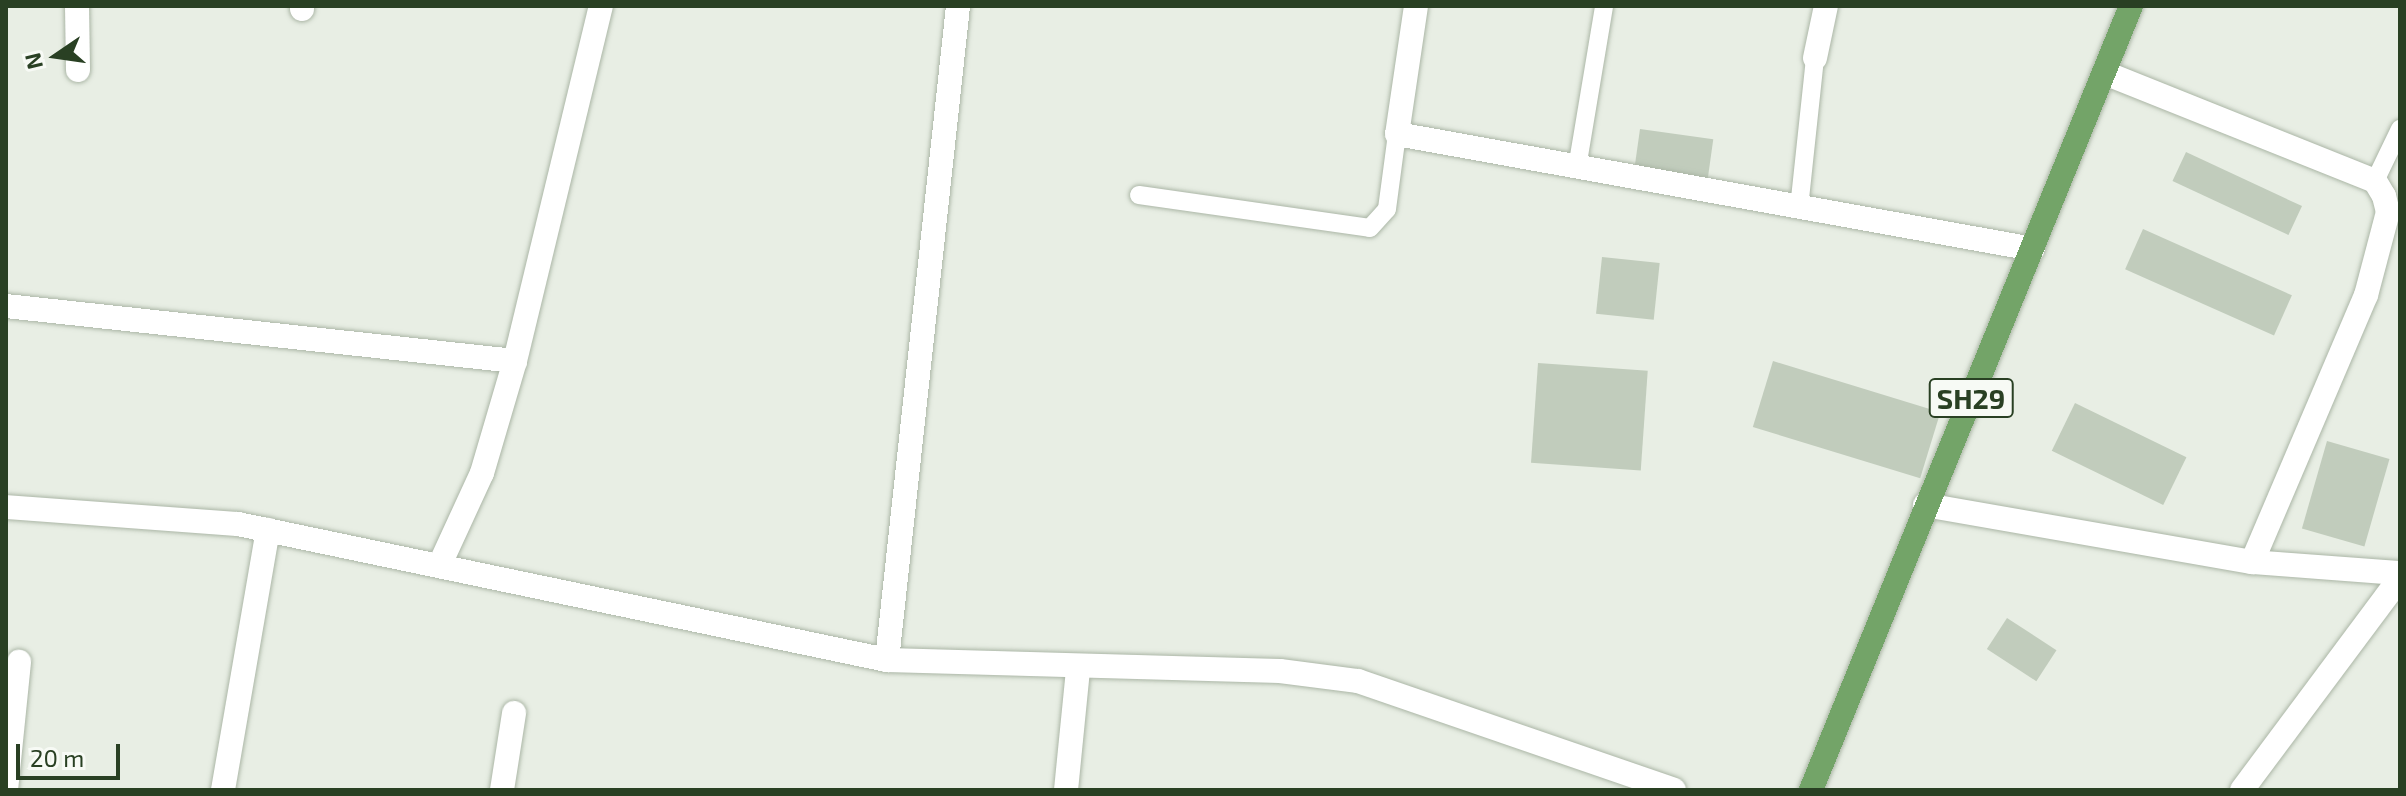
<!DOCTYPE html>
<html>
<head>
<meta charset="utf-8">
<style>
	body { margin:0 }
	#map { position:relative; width:2406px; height:796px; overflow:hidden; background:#e8eee4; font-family:"Exo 2",sans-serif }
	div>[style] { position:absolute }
	.building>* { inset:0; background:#c1ccbc; transform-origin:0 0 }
	.roads { filter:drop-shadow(0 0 2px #abb6a6) drop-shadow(0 0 2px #abb6a6) }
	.service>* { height:18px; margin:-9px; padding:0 9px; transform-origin:9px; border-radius:9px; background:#fff }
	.minor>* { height:24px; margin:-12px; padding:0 12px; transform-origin:12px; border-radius:12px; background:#fff }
	.tertiary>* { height:24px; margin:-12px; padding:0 12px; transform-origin:12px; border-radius:12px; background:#fff }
	.primary>* { height:24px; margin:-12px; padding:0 12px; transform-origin:12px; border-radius:12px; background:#73a468 }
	span { translate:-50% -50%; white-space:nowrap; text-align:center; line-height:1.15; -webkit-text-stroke:6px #f7faf5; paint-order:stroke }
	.shield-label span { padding:2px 6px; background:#f7faf5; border:2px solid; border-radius:6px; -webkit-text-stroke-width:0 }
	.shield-label { font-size:28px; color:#294023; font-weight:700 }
	.frame { position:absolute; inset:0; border:8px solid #294023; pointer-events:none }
	.north { position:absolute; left:16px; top:16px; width:80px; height:80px; -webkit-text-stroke:6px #f7faf5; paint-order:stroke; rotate:257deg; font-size:22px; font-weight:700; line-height:32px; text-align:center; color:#294023 }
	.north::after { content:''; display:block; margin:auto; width:28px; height:36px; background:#294023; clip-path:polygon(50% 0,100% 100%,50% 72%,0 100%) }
	.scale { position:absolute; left:16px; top:744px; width:104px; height:36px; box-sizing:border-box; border:4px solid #294023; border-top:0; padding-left:10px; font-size:24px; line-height:28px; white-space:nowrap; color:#294023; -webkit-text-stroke:6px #f7faf5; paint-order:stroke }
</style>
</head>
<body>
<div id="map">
	<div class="building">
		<i style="left:1640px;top:129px;width:74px;height:42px;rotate:8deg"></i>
		<i style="left:2186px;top:152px;width:128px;height:32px;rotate:25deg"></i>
		<i style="left:2143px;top:229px;width:163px;height:44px;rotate:24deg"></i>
		<i style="left:1602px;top:257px;width:58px;height:57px;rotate:6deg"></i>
		<i style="left:1773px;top:361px;width:175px;height:69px;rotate:17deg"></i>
		<i style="left:1538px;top:363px;width:110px;height:100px;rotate:4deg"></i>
		<i style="left:2075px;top:403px;width:124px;height:53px;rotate:26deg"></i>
		<i style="left:2327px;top:441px;width:65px;height:91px;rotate:16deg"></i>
		<i style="left:2007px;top:618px;width:59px;height:37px;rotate:33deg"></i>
	</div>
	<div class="roads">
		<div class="service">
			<i style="left:1577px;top:168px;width:164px;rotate:-80.5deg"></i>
			<i style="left:2375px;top:181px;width:58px;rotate:-64.3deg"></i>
			<i style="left:1139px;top:195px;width:233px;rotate:8.1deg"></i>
			<i style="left:1370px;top:228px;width:25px;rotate:-48deg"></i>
			<i style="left:1387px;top:209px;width:76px;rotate:-82.4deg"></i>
			<i style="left:1799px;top:208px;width:151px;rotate:-83.9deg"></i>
		</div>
		<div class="minor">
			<i style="left:77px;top:6px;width:64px;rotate:89.1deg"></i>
			<i style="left:1416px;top:6px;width:129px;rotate:98.4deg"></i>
			<i style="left:1397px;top:134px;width:646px;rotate:10.25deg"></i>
			<i style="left:302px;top:9px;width:3px;rotate:-90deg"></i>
			<i style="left:1815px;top:58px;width:53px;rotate:-78.1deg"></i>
			<i style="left:2105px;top:73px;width:291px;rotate:21.8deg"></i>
			<i style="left:2375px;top:181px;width:17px;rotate:59deg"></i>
			<i style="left:2384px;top:196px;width:16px;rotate:76deg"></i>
			<i style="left:2388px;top:212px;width:86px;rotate:104.8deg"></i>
			<i style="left:2366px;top:295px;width:290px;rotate:113.1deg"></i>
			<i style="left:6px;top:306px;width:512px;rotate:6.17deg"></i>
			<i style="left:6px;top:507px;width:233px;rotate:4.2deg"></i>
			<i style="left:238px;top:524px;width:663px;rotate:11.84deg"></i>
			<i style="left:887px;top:660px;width:393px;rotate:1.6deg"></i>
			<i style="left:1280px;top:671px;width:79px;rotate:7.3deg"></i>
			<i style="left:1358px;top:681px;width:334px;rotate:19deg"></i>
			<i style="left:441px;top:562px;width:98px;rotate:-65.3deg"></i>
			<i style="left:482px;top:473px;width:117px;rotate:-73.6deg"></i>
			<i style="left:515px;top:361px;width:365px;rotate:-76.4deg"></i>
			<i style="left:887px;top:660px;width:658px;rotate:-83.8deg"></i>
			<i style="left:6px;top:790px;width:129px;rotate:-84.2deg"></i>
			<i style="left:223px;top:790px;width:264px;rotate:-80.2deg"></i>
			<i style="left:502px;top:790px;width:78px;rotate:-81.1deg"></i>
			<i style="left:1066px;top:790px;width:121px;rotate:-84.3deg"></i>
			<i style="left:2242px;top:790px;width:264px;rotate:-53.3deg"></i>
		</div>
		<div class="tertiary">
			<i style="left:1925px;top:505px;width:332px;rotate:9.9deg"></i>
			<i style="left:2252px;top:562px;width:148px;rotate:4.3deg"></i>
		</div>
		<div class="primary">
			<i style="left:1811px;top:790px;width:847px;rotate:-67.8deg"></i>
		</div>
	</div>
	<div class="shield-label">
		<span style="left:1971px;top:398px">SH29</span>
	</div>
	<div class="frame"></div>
	<div class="north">N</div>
	<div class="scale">20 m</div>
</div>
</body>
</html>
